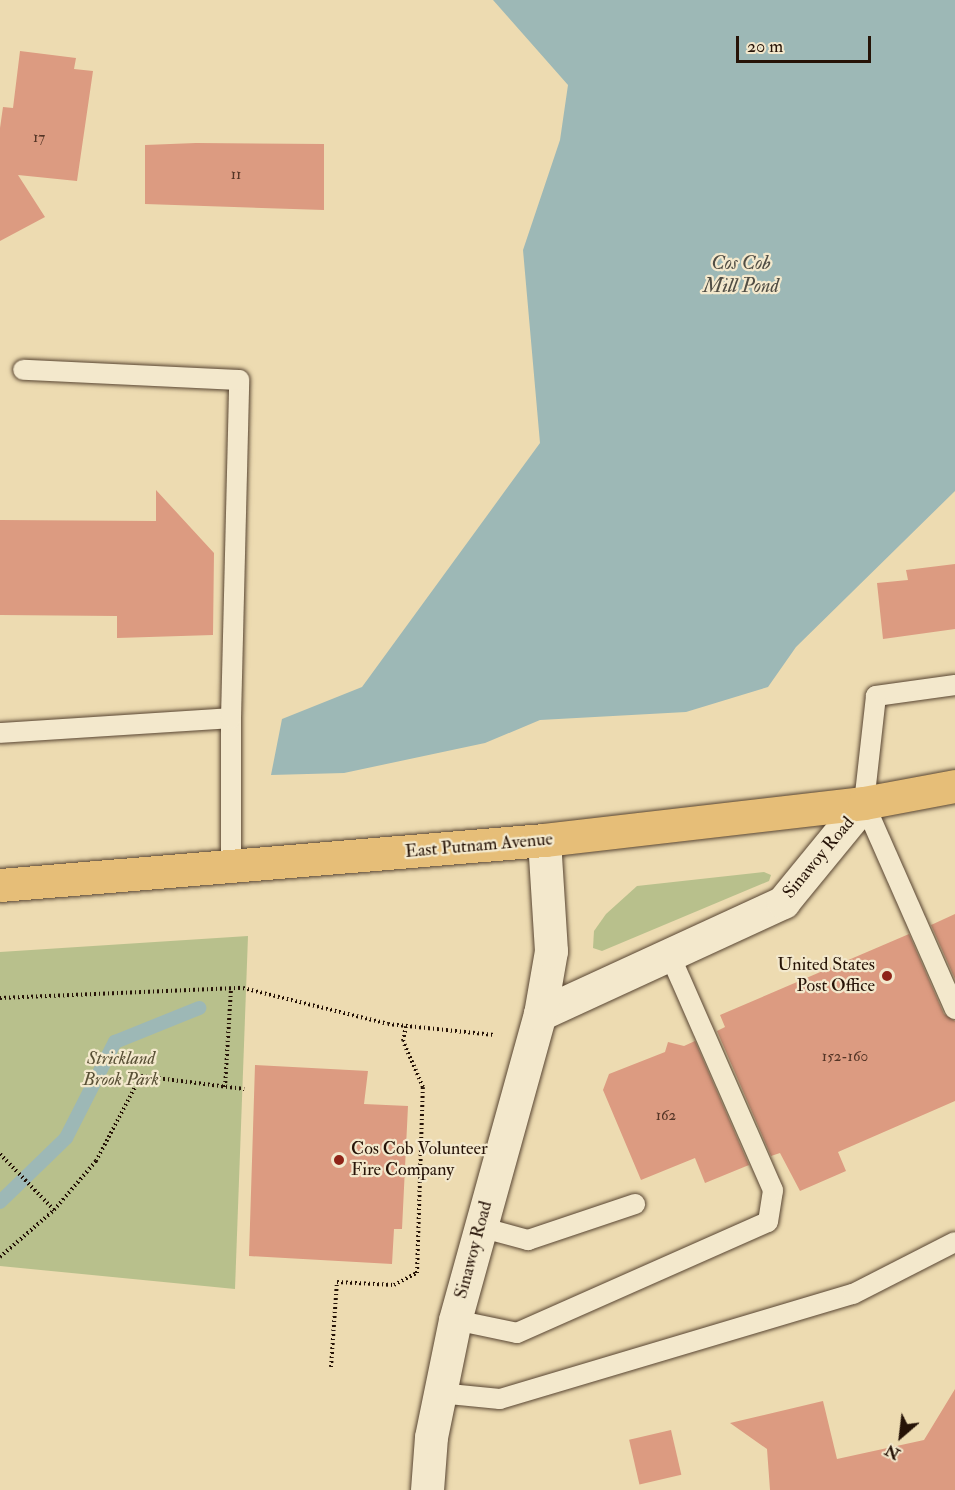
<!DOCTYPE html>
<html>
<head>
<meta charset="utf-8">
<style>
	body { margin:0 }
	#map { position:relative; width:955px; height:1490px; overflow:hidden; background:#eddbb1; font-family:"IM FELL Double Pica",serif }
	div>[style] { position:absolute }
	.green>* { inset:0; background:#b8c08c }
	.water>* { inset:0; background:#9db8b6 }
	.stream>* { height:14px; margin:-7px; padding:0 7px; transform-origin:7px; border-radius:7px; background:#9db8b6 }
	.building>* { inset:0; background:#dc9b81; transform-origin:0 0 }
	.path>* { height:4px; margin-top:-2px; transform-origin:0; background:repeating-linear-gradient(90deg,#261307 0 1.5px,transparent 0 4.5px) }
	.roads { filter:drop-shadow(0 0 2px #584532) drop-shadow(0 0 2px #584532) }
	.service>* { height:20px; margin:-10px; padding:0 10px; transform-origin:10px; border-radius:10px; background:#f3e8cc }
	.minor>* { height:33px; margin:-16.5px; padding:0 16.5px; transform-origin:16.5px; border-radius:16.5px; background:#f3e8cc }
	.primary>* { height:33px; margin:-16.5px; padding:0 16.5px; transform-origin:16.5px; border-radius:16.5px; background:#e6be78 }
	.dots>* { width:16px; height:16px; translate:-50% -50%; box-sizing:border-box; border:3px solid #f3e8cc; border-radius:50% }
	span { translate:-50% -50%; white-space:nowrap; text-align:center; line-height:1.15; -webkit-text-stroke:4.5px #f3e8cc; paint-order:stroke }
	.number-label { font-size:15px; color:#543526 }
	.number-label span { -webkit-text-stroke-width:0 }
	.street-label { font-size:18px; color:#261307 }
	.poi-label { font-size:18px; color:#261307 }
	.right { translate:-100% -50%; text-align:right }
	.left { translate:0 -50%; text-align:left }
	.park-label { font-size:18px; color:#595036; font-style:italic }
	.water-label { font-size:20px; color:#504d44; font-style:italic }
	.north { position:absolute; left:871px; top:1406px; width:60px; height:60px; -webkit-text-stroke:4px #f3e8cc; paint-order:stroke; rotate:208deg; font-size:16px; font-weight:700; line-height:24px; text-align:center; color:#261307 }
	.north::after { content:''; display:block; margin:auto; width:21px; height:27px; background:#261307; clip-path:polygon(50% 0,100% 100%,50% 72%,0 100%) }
	.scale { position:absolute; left:736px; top:36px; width:135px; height:27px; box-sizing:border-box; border:3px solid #261307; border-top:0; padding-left:8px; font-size:18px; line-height:21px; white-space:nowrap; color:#261307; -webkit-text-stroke:4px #f3e8cc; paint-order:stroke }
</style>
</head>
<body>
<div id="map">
	<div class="green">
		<i style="clip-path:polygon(764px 872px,771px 875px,769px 881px,602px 951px,593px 948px,594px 931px,606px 914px,637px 886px)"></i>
		<i style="clip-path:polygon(248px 936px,235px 1289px,0 1266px,0 952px)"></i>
	</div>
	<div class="water">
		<i style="clip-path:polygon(493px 0,955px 0,955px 491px,796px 647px,768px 687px,686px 712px,540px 720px,485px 743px,344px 773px,271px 775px,282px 719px,362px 687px,540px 443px,523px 250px,560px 140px,568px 85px)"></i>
	</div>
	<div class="stream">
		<i style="left:0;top:1202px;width:92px;rotate:-44.1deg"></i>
		<i style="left:66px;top:1138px;width:108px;rotate:-63deg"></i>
		<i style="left:115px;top:1042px;width:91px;rotate:-22deg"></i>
	</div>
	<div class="building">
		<i style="clip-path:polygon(20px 51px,76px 58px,74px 69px,93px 71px,77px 181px,18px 175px,45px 217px,0 241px,0 128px,3px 107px,13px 108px)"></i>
		<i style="clip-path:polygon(196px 143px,324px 144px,324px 210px,145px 204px,145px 145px)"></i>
		<i style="clip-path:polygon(156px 490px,214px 553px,213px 635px,117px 638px,117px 616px,0 615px,0 520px,156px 521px)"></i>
		<i style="clip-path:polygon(955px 564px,955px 629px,883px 639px,877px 583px,908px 580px,906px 570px)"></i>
		<i style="clip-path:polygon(955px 914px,955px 979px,931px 925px)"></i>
		<i style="clip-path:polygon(909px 934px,944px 1014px,955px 1021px,955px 1101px,838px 1152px,846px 1171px,800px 1191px,780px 1153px,771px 1156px,717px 1031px,725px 1027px,720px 1015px)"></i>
		<i style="clip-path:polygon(695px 1041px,749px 1165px,705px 1183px,695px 1158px,641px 1180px,603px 1090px,609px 1074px,665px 1052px,668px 1042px,684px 1046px)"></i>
		<i style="clip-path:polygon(255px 1065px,368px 1071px,364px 1104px,408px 1106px,402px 1229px,394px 1229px,392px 1264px,249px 1256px)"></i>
		<i style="clip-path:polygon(955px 1389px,955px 1490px,770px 1490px,767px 1449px,730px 1423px,823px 1401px,837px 1459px,924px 1440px)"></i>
		<i style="left:671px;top:1430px;width:46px;height:43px;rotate:77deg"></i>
	</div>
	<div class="path">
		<i style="left:0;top:998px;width:243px;rotate:-2.4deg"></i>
		<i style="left:243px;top:988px;width:149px;rotate:13.9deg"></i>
		<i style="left:388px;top:1024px;width:107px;rotate:5.9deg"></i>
		<i style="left:225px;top:1087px;width:99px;rotate:-86.5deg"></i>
		<i style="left:0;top:1154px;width:78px;rotate:46deg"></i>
		<i style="left:0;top:1257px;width:72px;rotate:-41deg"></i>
		<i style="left:54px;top:1210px;width:65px;rotate:-49.4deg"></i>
		<i style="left:96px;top:1161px;width:96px;rotate:-62.1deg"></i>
		<i style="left:141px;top:1076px;width:104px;rotate:7.2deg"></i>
		<i style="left:331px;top:1367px;width:85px;rotate:-86deg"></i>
		<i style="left:337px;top:1282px;width:57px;rotate:3deg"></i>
		<i style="left:394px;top:1285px;width:26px;rotate:-28deg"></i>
		<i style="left:417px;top:1273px;width:186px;rotate:-88.2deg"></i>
		<i style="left:423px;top:1087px;width:50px;rotate:-113.5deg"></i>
		<i style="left:403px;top:1041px;width:15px;rotate:-79deg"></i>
	</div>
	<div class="roads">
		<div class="service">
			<i style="left:955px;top:685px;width:80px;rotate:172.1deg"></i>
			<i style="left:876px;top:696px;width:108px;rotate:96.4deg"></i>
			<i style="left:864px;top:803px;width:225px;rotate:66.2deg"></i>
			<i style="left:231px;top:718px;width:151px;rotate:90deg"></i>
			<i style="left:0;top:733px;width:231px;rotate:-3.7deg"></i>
			<i style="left:231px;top:718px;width:338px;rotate:-88.6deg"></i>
			<i style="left:239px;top:380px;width:216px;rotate:-177.3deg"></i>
			<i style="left:480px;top:1227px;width:50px;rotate:15.2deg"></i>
			<i style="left:528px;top:1240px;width:113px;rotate:-18.6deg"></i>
			<i style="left:455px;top:1320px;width:63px;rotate:11.8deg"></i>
			<i style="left:517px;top:1333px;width:274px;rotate:-23.9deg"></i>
			<i style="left:768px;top:1222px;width:32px;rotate:-81deg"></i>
			<i style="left:773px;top:1190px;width:257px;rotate:-113.7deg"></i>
			<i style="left:439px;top:1393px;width:61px;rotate:5.6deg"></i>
			<i style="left:500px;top:1399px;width:368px;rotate:-16.6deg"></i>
			<i style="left:853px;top:1294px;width:114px;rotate:-27deg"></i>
		</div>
		<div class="minor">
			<i style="left:540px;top:1014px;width:268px;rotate:-24.7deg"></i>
			<i style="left:783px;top:902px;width:128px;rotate:-50.7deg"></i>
			<i style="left:427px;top:1490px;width:53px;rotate:-85.7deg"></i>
			<i style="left:431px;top:1437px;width:119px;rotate:-78.4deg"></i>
			<i style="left:455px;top:1320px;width:318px;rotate:-74.5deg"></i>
			<i style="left:540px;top:1014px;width:64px;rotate:-80.1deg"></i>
			<i style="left:551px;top:951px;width:111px;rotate:-93.6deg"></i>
		</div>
		<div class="primary">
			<i style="left:0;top:885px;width:546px;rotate:-4.73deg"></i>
			<i style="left:544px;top:840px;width:322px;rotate:-6.6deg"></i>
			<i style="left:864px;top:803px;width:93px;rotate:-10.6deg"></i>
		</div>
	</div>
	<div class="dots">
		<i style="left:887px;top:976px;background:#8f2418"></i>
		<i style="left:339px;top:1160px;background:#8f2418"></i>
	</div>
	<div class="number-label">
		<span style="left:39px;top:138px">17</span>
		<span style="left:236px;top:175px">11</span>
		<span style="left:845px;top:1057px">152-160</span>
		<span style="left:666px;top:1116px">162</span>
	</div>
	<div class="street-label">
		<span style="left:479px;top:846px;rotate:-5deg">East Putnam Avenue</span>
		<span style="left:819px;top:858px;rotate:-50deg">Sinawoy Road</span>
		<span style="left:474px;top:1250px;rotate:-75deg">Sinawoy Road</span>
	</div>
	<div class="poi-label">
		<span class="right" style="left:875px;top:976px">United States<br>Post Office</span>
		<span class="left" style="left:351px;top:1160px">Cos Cob Volunteer<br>Fire Company</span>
	</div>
	<div class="park-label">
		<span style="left:121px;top:1070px">Strickland<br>Brook Park</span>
	</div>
	<div class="water-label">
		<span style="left:741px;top:274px">Cos Cob<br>Mill Pond</span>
	</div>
	<div class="north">N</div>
	<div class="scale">20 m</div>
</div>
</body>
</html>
